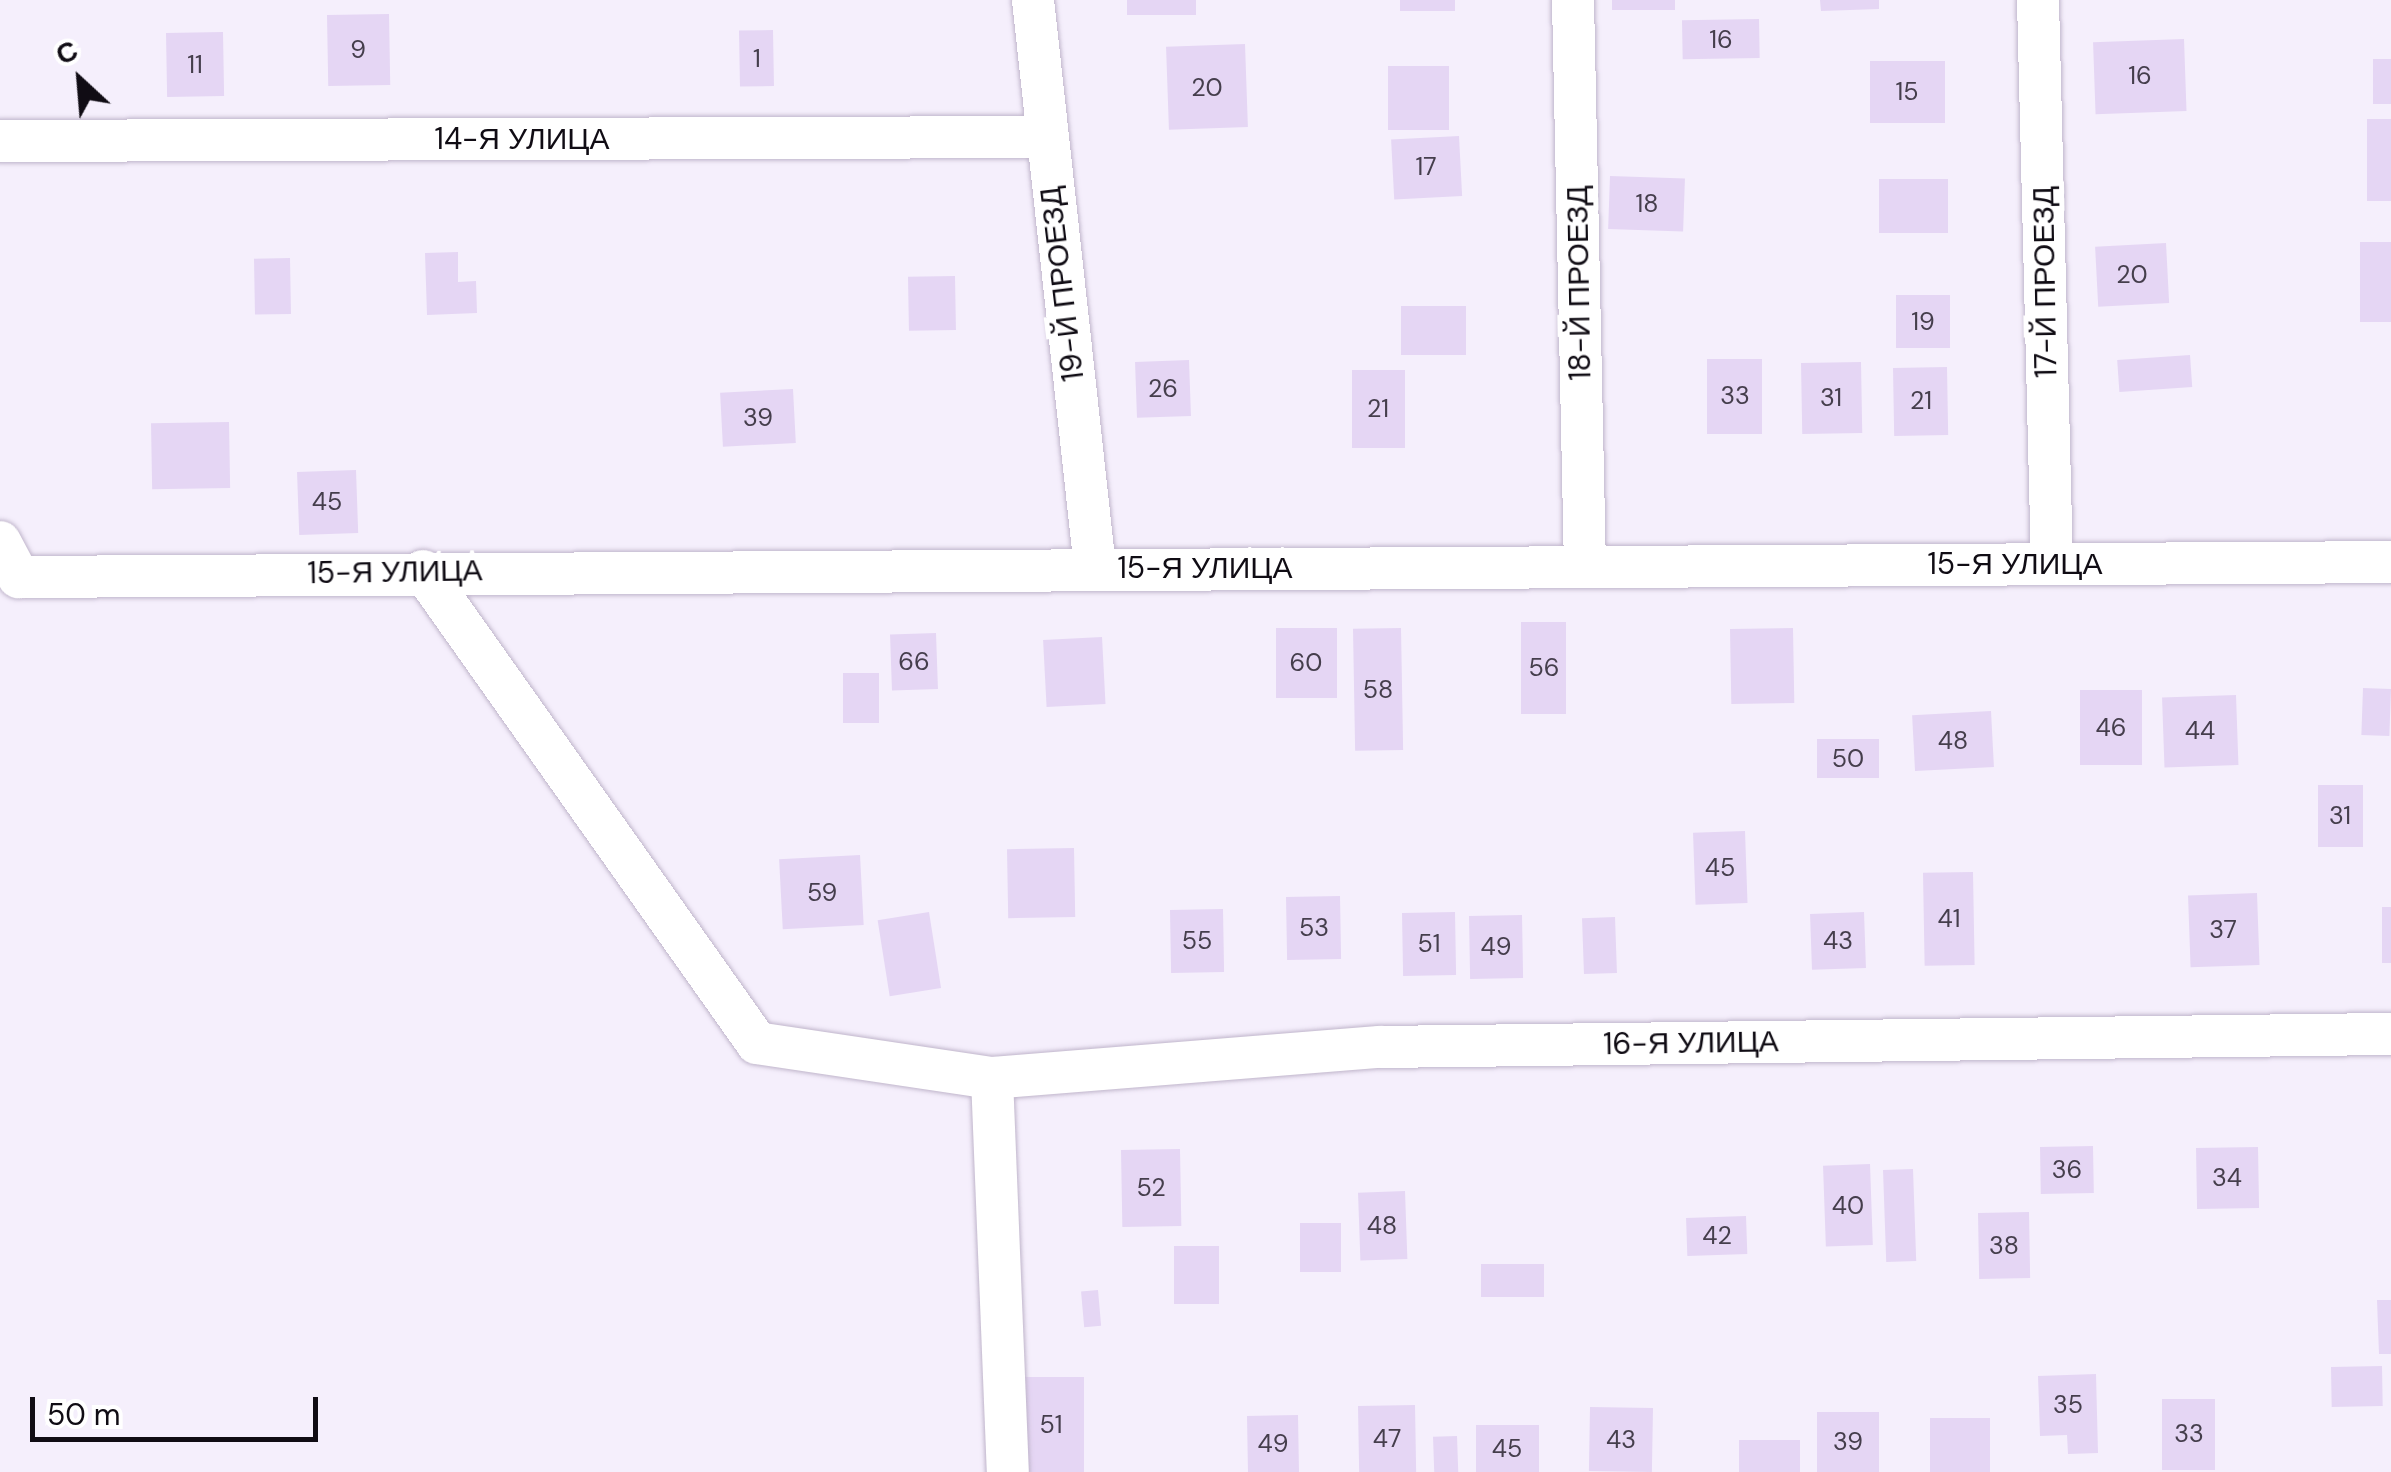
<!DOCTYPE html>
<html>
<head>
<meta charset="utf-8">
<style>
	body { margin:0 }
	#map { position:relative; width:2391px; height:1472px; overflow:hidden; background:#f5effc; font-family:"DM Sans",sans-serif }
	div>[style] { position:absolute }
	.building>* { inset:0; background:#e5d6f4; transform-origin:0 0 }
	.roads { filter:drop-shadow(0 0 2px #c0b5cb) drop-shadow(0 0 2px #c0b5cb) }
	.minor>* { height:42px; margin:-21px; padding:0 21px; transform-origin:21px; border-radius:21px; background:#fff }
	span { translate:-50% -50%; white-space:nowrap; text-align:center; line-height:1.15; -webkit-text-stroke:10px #fff; paint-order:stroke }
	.number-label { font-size:25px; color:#453e4c }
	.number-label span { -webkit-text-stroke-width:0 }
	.street-label { font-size:30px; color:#100c14 }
	.north { position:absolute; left:30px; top:30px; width:100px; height:100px; -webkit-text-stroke:8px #fff; paint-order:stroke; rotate:334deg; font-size:28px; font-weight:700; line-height:40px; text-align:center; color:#100c14 }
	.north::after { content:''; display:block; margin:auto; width:35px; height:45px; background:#100c14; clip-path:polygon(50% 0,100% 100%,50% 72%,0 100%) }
	.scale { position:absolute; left:30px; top:1397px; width:288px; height:45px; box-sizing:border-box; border:5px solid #100c14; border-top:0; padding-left:12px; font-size:30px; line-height:35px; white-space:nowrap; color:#100c14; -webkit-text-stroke:8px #fff; paint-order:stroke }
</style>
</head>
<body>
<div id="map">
	<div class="building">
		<i style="left:1127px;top:0;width:69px;height:15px"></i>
		<i style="left:1400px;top:0;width:55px;height:11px"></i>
		<i style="left:1612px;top:0;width:63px;height:10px"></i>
		<i style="clip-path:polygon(1820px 0,1879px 0,1879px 9px,1821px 11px)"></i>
		<i style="left:389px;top:14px;width:71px;height:62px;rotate:89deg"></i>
		<i style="left:1759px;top:19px;width:39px;height:77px;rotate:89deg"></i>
		<i style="left:773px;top:30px;width:56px;height:34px;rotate:89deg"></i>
		<i style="left:223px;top:32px;width:64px;height:57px;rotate:89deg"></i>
		<i style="left:2184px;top:39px;width:72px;height:91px;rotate:88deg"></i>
		<i style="left:1245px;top:44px;width:83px;height:79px;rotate:88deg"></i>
		<i style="left:2391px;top:59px;width:45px;height:18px;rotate:90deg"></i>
		<i style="left:1870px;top:61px;width:75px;height:62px"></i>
		<i style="left:1388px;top:66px;width:61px;height:64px"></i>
		<i style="left:2367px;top:119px;width:24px;height:82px"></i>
		<i style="left:1459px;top:136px;width:60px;height:68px;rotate:87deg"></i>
		<i style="left:1610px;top:176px;width:75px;height:53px;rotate:2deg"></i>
		<i style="left:1948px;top:179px;width:54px;height:69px;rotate:90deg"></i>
		<i style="left:2391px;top:242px;width:80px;height:31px;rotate:90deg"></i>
		<i style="left:2166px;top:243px;width:60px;height:71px;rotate:87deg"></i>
		<i style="clip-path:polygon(458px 252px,458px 282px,476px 281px,477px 313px,427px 315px,425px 253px)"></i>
		<i style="left:290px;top:258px;width:56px;height:36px;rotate:89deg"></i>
		<i style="left:955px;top:276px;width:54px;height:47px;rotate:89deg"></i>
		<i style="left:1950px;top:295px;width:53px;height:54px;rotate:90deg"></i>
		<i style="left:1401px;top:306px;width:65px;height:49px"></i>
		<i style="left:2190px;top:355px;width:32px;height:73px;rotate:86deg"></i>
		<i style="left:1707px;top:359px;width:55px;height:75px"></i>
		<i style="left:1189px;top:360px;width:56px;height:54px;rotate:88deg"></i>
		<i style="left:1861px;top:362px;width:71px;height:60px;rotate:89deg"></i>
		<i style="left:1947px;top:367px;width:68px;height:54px;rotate:89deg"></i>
		<i style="left:1352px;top:370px;width:53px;height:78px"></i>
		<i style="left:793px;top:389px;width:54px;height:73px;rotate:87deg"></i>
		<i style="left:229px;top:422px;width:66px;height:78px;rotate:89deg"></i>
		<i style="left:356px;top:470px;width:63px;height:59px;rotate:88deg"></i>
		<i style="left:1521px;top:622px;width:45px;height:92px"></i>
		<i style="left:1276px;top:628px;width:61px;height:70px"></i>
		<i style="left:1401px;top:628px;width:122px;height:48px;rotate:89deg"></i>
		<i style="left:1793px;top:628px;width:75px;height:63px;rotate:89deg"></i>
		<i style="left:936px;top:633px;width:56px;height:46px;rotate:88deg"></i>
		<i style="left:1102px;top:637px;width:67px;height:59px;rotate:87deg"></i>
		<i style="left:843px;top:673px;width:36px;height:50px"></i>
		<i style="left:2363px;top:688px;width:28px;height:47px;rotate:2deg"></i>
		<i style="left:2080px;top:690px;width:62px;height:75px"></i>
		<i style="left:2236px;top:695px;width:70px;height:74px;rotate:88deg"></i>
		<i style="left:1991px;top:711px;width:56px;height:79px;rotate:87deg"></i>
		<i style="left:1879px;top:739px;width:39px;height:62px;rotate:90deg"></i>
		<i style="left:2318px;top:785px;width:45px;height:62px"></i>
		<i style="left:1745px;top:831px;width:72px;height:52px;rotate:88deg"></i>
		<i style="left:1074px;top:848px;width:69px;height:67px;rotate:89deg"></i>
		<i style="left:860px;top:855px;width:70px;height:81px;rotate:87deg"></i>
		<i style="left:1973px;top:872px;width:93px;height:50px;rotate:89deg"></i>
		<i style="left:2257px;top:893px;width:72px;height:69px;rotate:88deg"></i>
		<i style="left:1340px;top:896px;width:63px;height:54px;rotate:89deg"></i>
		<i style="left:2382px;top:907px;width:9px;height:56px"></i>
		<i style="left:1223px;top:909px;width:63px;height:53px;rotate:89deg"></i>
		<i style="left:929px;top:912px;width:77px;height:52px;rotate:81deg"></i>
		<i style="left:1455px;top:912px;width:63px;height:53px;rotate:89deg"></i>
		<i style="left:1864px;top:912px;width:56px;height:54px;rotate:88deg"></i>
		<i style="left:1522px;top:915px;width:63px;height:53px;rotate:89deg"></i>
		<i style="left:1615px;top:917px;width:56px;height:33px;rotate:88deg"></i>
		<i style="left:2093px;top:1146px;width:47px;height:53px;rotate:89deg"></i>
		<i style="left:2258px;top:1147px;width:61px;height:62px;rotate:89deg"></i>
		<i style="left:1180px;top:1149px;width:77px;height:59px;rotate:89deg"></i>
		<i style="left:1870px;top:1164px;width:81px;height:47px;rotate:88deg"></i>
		<i style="left:1913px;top:1169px;width:92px;height:30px;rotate:88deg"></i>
		<i style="left:1405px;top:1191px;width:68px;height:47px;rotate:88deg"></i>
		<i style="left:2029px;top:1212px;width:66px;height:51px;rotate:89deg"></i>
		<i style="left:1746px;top:1216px;width:38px;height:60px;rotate:88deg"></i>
		<i style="left:1341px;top:1223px;width:49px;height:41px;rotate:90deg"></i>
		<i style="left:1174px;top:1246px;width:45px;height:58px"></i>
		<i style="left:1544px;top:1264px;width:33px;height:63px;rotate:90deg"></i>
		<i style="left:1098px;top:1290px;width:36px;height:17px;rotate:85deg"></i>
		<i style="clip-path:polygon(2377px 1300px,2391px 1300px,2391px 1354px,2379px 1354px)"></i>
		<i style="left:2382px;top:1366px;width:40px;height:51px;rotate:89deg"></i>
		<i style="clip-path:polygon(2096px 1374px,2098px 1453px,2068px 1454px,2067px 1435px,2040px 1436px,2038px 1376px)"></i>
		<i style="left:1018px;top:1377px;width:66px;height:95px"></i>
		<i style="left:2162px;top:1399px;width:53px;height:71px"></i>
		<i style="left:1415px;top:1405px;width:67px;height:57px;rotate:89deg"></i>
		<i style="left:1653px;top:1408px;width:64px;height:63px;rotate:91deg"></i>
		<i style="left:1817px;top:1412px;width:62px;height:60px"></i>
		<i style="left:1298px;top:1415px;width:57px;height:51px;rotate:89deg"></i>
		<i style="left:1930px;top:1418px;width:60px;height:54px"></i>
		<i style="left:1476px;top:1425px;width:63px;height:47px"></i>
		<i style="left:1457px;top:1436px;width:36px;height:24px;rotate:88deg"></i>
		<i style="left:1739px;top:1440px;width:61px;height:32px"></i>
	</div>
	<div class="roads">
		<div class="minor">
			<i style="left:1033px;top:0;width:571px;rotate:83.77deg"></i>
			<i style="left:1573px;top:0;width:566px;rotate:88.79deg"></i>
			<i style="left:2038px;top:0;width:564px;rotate:88.58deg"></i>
			<i style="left:0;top:141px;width:1045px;rotate:-0.22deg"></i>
			<i style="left:0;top:542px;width:40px;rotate:62deg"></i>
			<i style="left:19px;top:577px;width:2372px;rotate:-0.36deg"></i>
			<i style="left:423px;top:571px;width:578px;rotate:54.72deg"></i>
			<i style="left:757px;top:1043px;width:238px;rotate:8.5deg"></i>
			<i style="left:992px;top:1078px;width:394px;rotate:87.7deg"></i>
			<i style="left:992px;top:1078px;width:389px;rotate:-4.6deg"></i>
			<i style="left:1380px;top:1047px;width:1011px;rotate:-0.74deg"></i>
		</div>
	</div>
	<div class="number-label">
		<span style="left:1721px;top:40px">16</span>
		<span style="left:358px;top:50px">9</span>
		<span style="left:757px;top:59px">1</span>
		<span style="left:195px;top:65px">11</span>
		<span style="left:2140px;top:76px">16</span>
		<span style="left:1207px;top:88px">20</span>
		<span style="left:1907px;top:92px">15</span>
		<span style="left:1426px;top:167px">17</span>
		<span style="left:1647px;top:204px">18</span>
		<span style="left:2132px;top:275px">20</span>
		<span style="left:1923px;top:322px">19</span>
		<span style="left:1163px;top:389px">26</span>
		<span style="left:1735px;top:396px">33</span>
		<span style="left:1831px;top:398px">31</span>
		<span style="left:1921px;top:401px">21</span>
		<span style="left:1378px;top:409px">21</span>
		<span style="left:758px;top:418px">39</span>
		<span style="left:327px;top:502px">45</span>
		<span style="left:914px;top:662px">66</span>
		<span style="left:1306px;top:663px">60</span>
		<span style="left:1544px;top:668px">56</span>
		<span style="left:1378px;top:690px">58</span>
		<span style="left:2111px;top:728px">46</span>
		<span style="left:2200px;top:731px">44</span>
		<span style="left:1953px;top:741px">48</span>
		<span style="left:1848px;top:759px">50</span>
		<span style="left:2340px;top:816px">31</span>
		<span style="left:1720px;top:868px">45</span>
		<span style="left:822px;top:893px">59</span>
		<span style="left:1949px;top:919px">41</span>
		<span style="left:1314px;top:928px">53</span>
		<span style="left:2223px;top:930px">37</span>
		<span style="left:1197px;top:941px">55</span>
		<span style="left:1838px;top:941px">43</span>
		<span style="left:1429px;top:944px">51</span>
		<span style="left:1496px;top:947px">49</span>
		<span style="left:2067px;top:1170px">36</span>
		<span style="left:2227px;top:1178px">34</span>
		<span style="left:1151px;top:1188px">52</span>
		<span style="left:1848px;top:1206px">40</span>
		<span style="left:1382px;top:1226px">48</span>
		<span style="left:1717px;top:1236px">42</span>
		<span style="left:2004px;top:1246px">38</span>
		<span style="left:2068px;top:1405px">35</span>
		<span style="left:1051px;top:1425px">51</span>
		<span style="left:2189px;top:1434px">33</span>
		<span style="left:1387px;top:1439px">47</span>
		<span style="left:1621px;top:1440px">43</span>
		<span style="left:1848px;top:1442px">39</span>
		<span style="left:1273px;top:1444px">49</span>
		<span style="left:1507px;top:1449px">45</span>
	</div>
	<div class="street-label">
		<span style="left:522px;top:139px">14-Я УЛИЦА</span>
		<span style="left:2045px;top:282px;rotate:-91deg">17-Й ПРОЕЗД</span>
		<span style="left:1579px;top:283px;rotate:-91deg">18-Й ПРОЕЗД</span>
		<span style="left:1062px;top:284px;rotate:-97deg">19-Й ПРОЕЗД</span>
		<span style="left:2015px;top:564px">15-Я УЛИЦА</span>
		<span style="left:1205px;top:568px">15-Я УЛИЦА</span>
		<span style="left:395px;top:572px;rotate:-1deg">15-Я УЛИЦА</span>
		<span style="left:1691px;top:1043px;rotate:-1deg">16-Я УЛИЦА</span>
	</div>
	<div class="north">С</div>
	<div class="scale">50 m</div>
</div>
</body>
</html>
